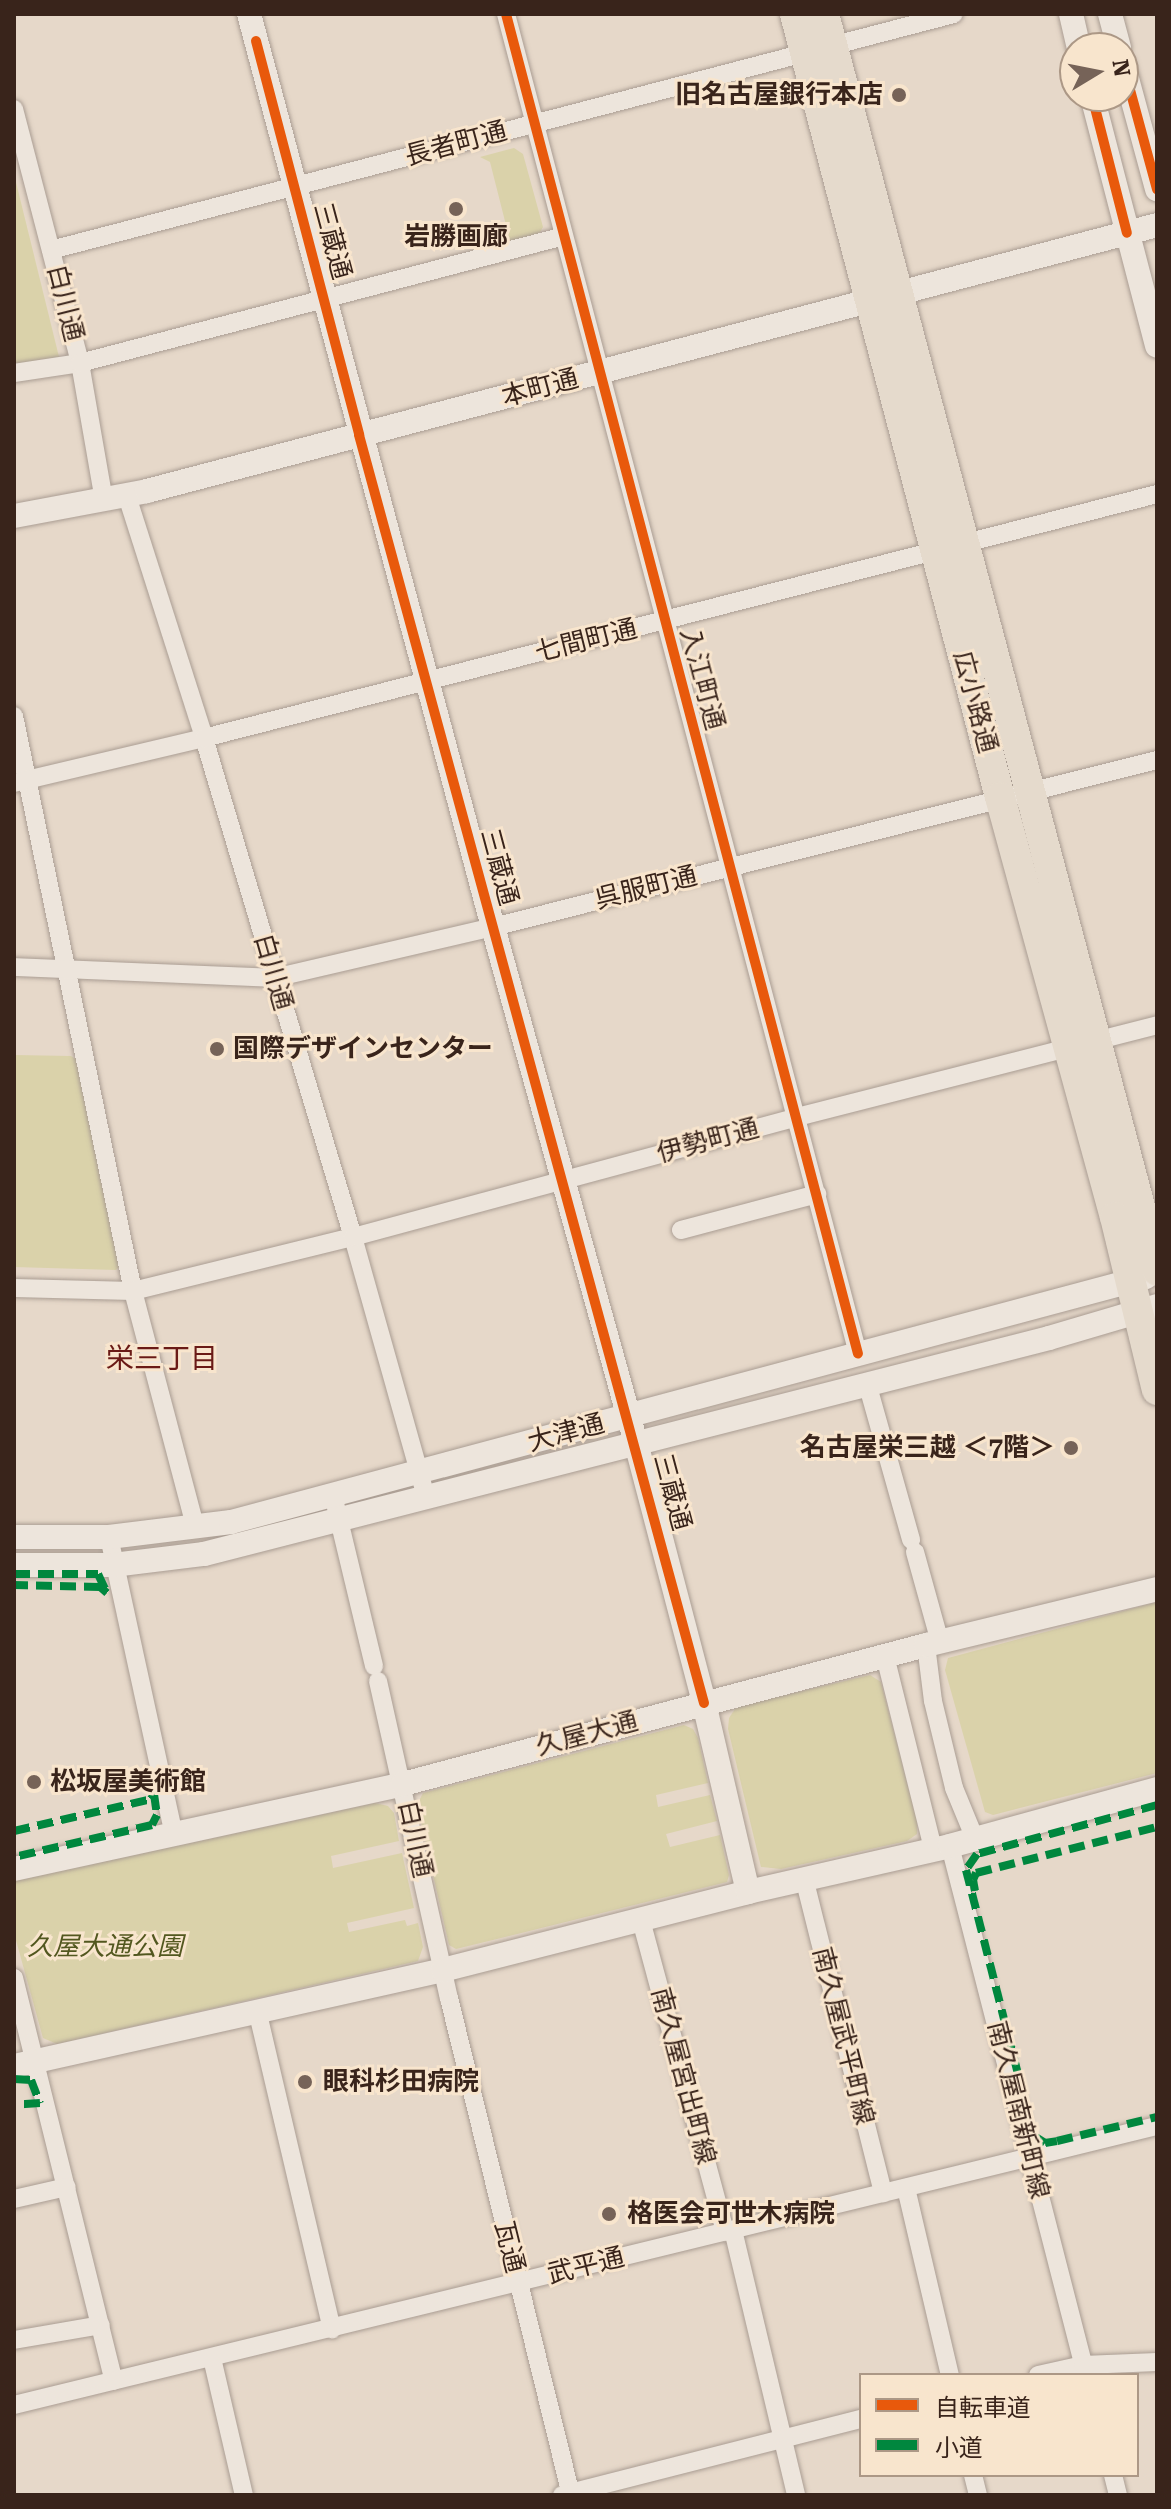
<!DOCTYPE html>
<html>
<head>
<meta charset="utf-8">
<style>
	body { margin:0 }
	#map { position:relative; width:1171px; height:2509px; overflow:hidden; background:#e6d8c9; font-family:"Roboto Serif","Noto Sans JP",serif }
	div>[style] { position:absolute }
	.green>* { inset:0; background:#dad2aa }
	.roads { filter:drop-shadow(0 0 2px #aa9d93) drop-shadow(0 0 2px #aa9d93) }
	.minor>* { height:18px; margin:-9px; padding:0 9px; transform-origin:9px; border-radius:9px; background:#ede5dc }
	.tertiary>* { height:24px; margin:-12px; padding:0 12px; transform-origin:12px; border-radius:12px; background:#ede5dc }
	.primary>* { height:30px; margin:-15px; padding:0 15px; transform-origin:15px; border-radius:15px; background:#e5dacc }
	.quiet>* { height:8px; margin-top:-4px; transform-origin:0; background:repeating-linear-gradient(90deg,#00873e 0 16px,transparent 0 24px) }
	.cycleway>* { height:10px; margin:-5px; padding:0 5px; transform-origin:5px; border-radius:5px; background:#e8590c }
	.dots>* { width:22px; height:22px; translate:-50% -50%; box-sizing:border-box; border:4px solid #f8e5cd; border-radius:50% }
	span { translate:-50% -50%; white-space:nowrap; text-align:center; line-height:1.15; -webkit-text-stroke:6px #f8e5cd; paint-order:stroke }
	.poi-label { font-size:26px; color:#39241b; font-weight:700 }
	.right { translate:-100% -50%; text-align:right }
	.left { translate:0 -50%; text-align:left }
	.street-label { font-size:26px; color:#39241b }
	.park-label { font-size:26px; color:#52571f; font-style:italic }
	.neighbourhood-label { font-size:28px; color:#6a1a16 }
	.frame { position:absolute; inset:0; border:16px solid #39241b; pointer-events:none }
	.legend { position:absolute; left:859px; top:2373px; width:280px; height:104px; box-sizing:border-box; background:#f8e5cd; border:2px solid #ac9886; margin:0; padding:10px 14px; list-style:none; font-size:24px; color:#39241b }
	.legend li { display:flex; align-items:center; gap:16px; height:40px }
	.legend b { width:40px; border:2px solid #ac9886 }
	.north { position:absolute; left:1059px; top:32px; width:80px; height:80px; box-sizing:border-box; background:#f8e5cd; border:2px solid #ac9886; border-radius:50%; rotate:80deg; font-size:22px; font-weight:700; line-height:32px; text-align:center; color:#39241b }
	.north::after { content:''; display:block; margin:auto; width:28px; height:36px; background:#766358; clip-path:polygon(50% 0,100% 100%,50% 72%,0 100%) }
</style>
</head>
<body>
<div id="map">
	<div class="green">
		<i style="clip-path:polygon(514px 148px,523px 154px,543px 227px,539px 234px,501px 244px,508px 233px,490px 162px,480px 157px)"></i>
		<i style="clip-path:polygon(14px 174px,59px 357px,14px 364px)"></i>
		<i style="clip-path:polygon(14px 1055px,71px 1056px,77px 1060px,123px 1263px,116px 1270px,14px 1267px)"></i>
		<i style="clip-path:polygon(1157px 1602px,1157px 1773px,993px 1815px,985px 1812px,945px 1670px,948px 1658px)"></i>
		<i style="clip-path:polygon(870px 1675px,881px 1682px,917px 1821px,917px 1834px,907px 1841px,781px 1869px,761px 1867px,728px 1729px,729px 1718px,735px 1709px,743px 1705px)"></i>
		<i style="clip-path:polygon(684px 1725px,693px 1729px,698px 1738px,708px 1783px,656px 1795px,658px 1807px,710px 1795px,717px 1821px,666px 1834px,670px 1847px,720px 1835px,729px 1875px,727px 1882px,456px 1949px,449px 1945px,417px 1805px,423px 1793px)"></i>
		<i style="clip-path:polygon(375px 1803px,388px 1806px,394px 1813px,399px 1841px,331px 1856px,333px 1868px,402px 1853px,414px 1908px,347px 1923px,349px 1932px,405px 1920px,407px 1926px,418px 1923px,423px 1947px,418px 1961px,57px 2044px,43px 2038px,14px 1933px,14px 1881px)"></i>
	</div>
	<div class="roads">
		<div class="minor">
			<i style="left:506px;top:14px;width:1385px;rotate:75.28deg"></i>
			<i style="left:14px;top:109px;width:262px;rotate:75.4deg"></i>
			<i style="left:80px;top:363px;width:139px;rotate:80.1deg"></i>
			<i style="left:51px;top:250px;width:933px;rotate:-14.65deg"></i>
			<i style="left:14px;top:373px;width:67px;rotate:-8.6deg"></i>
			<i style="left:80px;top:363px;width:500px;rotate:-14.7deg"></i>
			<i style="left:127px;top:496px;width:254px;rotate:72.3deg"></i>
			<i style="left:204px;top:738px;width:521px;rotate:73.37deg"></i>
			<i style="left:353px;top:1237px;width:270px;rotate:74.3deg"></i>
			<i style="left:14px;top:716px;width:587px;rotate:78.31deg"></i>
			<i style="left:133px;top:1291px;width:243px;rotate:75.2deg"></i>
			<i style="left:14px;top:783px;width:195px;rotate:-13.3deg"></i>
			<i style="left:204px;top:738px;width:984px;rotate:-14.36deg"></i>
			<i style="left:14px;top:967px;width:260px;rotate:2.4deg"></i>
			<i style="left:274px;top:978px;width:225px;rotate:-13.1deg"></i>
			<i style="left:493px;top:927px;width:685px;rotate:-14.12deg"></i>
			<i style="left:681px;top:1230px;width:141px;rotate:-14.8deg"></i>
			<i style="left:14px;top:1288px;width:119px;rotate:1.4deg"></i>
			<i style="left:133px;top:1291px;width:227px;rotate:-13.8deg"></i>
			<i style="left:353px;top:1237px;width:460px;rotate:-15.1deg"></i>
			<i style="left:797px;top:1117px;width:372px;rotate:-14.3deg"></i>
			<i style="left:867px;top:1383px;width:163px;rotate:74.3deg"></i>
			<i style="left:333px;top:1495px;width:176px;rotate:76.5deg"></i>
			<i style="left:109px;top:1537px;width:304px;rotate:77.7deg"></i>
			<i style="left:915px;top:1552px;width:93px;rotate:74.5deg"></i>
			<i style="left:926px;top:1645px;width:56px;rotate:82.9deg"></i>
			<i style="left:933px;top:1701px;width:89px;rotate:76.4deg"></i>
			<i style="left:954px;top:1788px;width:55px;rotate:67.6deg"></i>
			<i style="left:885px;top:1656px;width:199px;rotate:76deg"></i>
			<i style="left:378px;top:1681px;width:325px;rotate:77.4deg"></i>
			<i style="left:449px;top:1998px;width:512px;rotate:76.21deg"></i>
			<i style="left:950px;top:1846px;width:546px;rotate:75.58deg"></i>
			<i style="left:804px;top:1878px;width:325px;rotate:75.9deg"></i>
			<i style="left:641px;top:1920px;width:323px;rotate:74.9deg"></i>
			<i style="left:14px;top:1978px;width:415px;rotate:76.1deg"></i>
			<i style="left:258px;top:2014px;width:324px;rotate:76.8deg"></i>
			<i style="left:906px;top:2188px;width:192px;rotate:76.8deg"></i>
			<i style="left:14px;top:2199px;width:54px;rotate:-12.8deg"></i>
			<i style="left:733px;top:2230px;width:272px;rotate:76.6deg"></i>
			<i style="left:14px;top:2340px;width:88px;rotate:-9.8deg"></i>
			<i style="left:212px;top:2358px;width:141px;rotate:76.9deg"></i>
			<i style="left:1038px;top:2375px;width:46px;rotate:-12.5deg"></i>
			<i style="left:1083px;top:2365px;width:74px;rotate:-2.3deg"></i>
			<i style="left:14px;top:2405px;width:1177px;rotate:-13.72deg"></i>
			<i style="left:973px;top:2475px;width:21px;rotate:76deg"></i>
			<i style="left:1113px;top:2475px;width:21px;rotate:76deg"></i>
			<i style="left:562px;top:2495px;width:309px;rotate:-14.3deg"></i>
		</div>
		<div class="tertiary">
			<i style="left:249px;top:14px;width:945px;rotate:75.04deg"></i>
			<i style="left:493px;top:927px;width:535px;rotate:74.51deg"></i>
			<i style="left:636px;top:1443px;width:269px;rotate:75.3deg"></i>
			<i style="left:704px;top:1703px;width:194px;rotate:76.9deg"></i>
			<i style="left:1071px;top:14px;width:35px;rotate:77deg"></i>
			<i style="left:1110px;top:14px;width:35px;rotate:75deg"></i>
			<i style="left:1123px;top:64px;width:130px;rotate:74.8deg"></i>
			<i style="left:1092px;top:96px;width:258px;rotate:75.4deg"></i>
			<i style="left:14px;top:516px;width:135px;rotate:-10.6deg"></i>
			<i style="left:147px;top:491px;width:1044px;rotate:-14.75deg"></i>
			<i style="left:14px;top:1537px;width:95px"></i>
			<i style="left:109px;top:1537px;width:123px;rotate:-7deg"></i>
			<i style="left:231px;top:1522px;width:947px;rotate:-14.99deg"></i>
			<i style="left:14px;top:1565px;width:99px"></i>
			<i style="left:113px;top:1565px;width:92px;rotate:-6.9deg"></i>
			<i style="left:204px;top:1554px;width:872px;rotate:-14.34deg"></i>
			<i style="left:1049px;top:1338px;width:113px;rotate:-16.5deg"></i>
			<i style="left:14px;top:1869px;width:398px;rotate:-12.3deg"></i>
			<i style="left:403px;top:1784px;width:541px;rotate:-14.88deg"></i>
			<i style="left:926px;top:1645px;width:238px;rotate:-13.6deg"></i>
			<i style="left:14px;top:2066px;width:440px;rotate:-12.6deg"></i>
			<i style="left:443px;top:1970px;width:315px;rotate:-14.3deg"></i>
			<i style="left:748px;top:1892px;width:207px;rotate:-12.8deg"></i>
			<i style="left:950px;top:1846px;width:215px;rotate:-15.4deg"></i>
		</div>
		<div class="primary">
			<i style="left:795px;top:14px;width:809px;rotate:75.33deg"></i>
			<i style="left:1000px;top:797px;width:435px;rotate:74.7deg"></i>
			<i style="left:1115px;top:1217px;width:178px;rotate:76.4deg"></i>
			<i style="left:824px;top:14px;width:1300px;rotate:75.16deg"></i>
		</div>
	</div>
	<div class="quiet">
		<i style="left:14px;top:1574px;width:84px"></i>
		<i style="left:98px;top:1574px;width:21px;rotate:65deg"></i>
		<i style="left:107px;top:1593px;width:9px;rotate:-139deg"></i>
		<i style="left:100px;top:1587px;width:86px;rotate:-178.7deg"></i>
		<i style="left:1157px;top:1805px;width:187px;rotate:164.8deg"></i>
		<i style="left:977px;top:1854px;width:19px;rotate:125deg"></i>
		<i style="left:966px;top:1870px;width:275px;rotate:75.7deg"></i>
		<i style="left:1034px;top:2136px;width:13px;rotate:32deg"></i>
		<i style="left:1045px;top:2143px;width:12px;rotate:-9deg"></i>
		<i style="left:1057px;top:2141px;width:103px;rotate:-13.5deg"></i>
		<i style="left:14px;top:1831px;width:141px;rotate:-13.1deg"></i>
		<i style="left:151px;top:1799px;width:6px;rotate:-59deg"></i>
		<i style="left:154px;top:1794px;width:21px;rotate:82deg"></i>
		<i style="left:157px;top:1815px;width:11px;rotate:117deg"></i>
		<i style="left:152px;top:1825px;width:142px;rotate:166.9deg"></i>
		<i style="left:975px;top:1891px;width:11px;rotate:-100deg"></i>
		<i style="left:973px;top:1880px;width:8px;rotate:-67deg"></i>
		<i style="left:976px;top:1873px;width:187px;rotate:-14.3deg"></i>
		<i style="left:14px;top:2079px;width:17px;rotate:3deg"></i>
		<i style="left:31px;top:2080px;width:25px;rotate:69deg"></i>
		<i style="left:40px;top:2103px;width:26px;rotate:176deg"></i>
	</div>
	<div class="cycleway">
		<i style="left:506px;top:14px;width:1385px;rotate:75.28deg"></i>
		<i style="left:256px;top:41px;width:407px;rotate:75.3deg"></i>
		<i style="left:359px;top:435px;width:1314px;rotate:74.78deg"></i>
		<i style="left:1123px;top:64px;width:130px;rotate:74.8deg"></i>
		<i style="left:1092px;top:96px;width:141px;rotate:75.7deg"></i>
	</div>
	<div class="dots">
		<i style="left:899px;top:95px;background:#766358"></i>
		<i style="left:456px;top:209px;background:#766358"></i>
		<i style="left:217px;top:1049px;background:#766358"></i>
		<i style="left:1071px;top:1448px;background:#766358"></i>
		<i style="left:34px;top:1782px;background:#766358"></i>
		<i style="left:305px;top:2082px;background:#766358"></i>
		<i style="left:609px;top:2214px;background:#766358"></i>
	</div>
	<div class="poi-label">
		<span class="right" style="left:883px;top:95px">旧名古屋銀行本店</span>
		<span style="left:456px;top:237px">岩勝画廊</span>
		<span class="left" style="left:233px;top:1049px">国際デザインセンター</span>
		<span class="right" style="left:1055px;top:1448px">名古屋栄三越 ＜7階＞</span>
		<span class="left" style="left:50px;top:1782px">松坂屋美術館</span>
		<span class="left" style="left:323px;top:2082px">眼科杉田病院</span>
		<span class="left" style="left:627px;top:2214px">格医会可世木病院</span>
	</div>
	<div class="street-label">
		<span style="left:456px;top:144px;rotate:-15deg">長者町通</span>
		<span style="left:332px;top:241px;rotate:75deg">三蔵通</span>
		<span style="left:65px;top:303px;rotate:76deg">白川通</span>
		<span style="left:540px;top:388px;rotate:-15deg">本町通</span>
		<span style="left:586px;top:641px;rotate:-14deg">七間町通</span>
		<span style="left:702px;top:679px;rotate:75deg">入江町通</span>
		<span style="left:975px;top:702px;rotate:75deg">広小路通</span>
		<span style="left:499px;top:867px;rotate:75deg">三蔵通</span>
		<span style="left:646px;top:888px;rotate:-14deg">呉服町通</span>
		<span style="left:273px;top:972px;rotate:74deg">白川通</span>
		<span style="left:708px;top:1141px;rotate:-15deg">伊勢町通</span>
		<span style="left:566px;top:1433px;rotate:-15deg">大津通</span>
		<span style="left:672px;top:1492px;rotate:75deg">三蔵通</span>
		<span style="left:587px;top:1734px;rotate:-15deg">久屋大通</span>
		<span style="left:415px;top:1839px;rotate:78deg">白川通</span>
		<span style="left:843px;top:2036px;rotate:76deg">南久屋武平町線</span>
		<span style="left:683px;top:2076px;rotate:75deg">南久屋宮出町線</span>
		<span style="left:1018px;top:2110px;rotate:76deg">南久屋南新町線</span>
		<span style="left:509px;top:2247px;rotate:76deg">瓦通</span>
		<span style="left:586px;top:2266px;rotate:-14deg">武平通</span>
	</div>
	<div class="park-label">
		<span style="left:105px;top:1947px">久屋大通公園</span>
	</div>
	<div class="neighbourhood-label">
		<span style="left:162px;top:1359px">栄三丁目</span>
	</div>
	<div class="frame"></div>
	<ul class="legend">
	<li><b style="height:10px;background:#e8590c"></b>自転車道</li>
	<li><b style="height:10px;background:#00873e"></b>小道</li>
	</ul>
	<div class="north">N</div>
</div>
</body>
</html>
